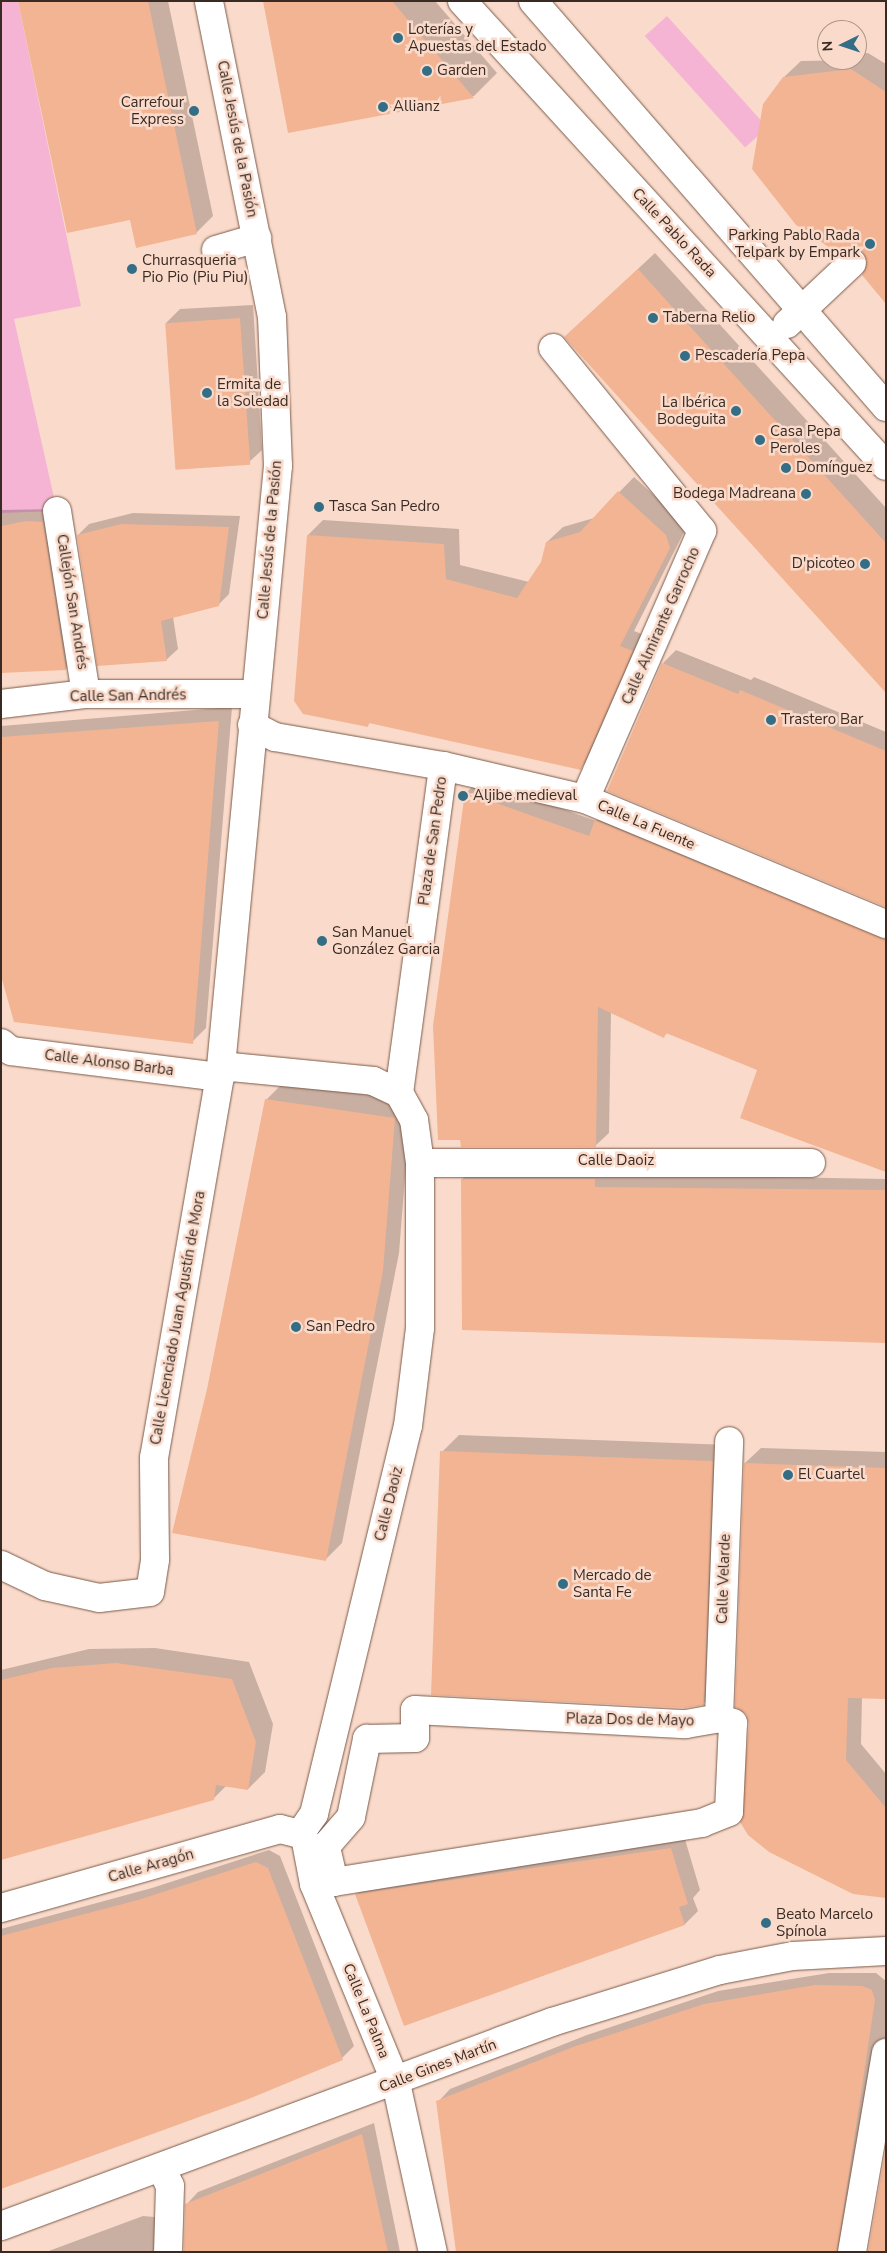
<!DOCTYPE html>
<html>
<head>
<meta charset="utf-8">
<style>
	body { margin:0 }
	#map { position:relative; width:887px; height:2253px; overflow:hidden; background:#fadbcb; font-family:"Nunito Sans",sans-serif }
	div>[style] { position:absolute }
	.green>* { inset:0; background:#f6b4d4; transform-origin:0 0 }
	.shadow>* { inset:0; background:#0003 }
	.building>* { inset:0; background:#f3b493; transform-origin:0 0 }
	.roads { filter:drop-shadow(0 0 1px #7b5a49) drop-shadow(0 0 1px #7b5a49) }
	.minor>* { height:28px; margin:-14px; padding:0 14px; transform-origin:14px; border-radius:14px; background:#fff }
	.dots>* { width:14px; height:14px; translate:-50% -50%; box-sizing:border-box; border:2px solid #fadbcb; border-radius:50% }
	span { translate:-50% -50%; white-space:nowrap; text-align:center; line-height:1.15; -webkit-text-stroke:5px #fadbcb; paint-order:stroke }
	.poi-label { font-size:15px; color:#392b23 }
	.left { translate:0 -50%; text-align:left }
	.right { translate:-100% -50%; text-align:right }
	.street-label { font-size:15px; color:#392b23 }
	.frame { position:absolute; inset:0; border:2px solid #392b23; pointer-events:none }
	.north { position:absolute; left:817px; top:20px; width:50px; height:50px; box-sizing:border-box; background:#fadbcb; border:1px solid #ad9588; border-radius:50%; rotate:266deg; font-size:14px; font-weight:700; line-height:20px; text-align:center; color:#392b23 }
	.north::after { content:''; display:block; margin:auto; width:18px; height:22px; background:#336d86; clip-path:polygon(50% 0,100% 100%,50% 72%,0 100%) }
</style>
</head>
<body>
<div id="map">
	<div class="green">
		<i style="clip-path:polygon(1px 1px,18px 1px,81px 306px,14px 319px,57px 511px,1px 513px)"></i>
		<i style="left:667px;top:16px;width:150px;height:30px;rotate:48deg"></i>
	</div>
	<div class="shadow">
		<i style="clip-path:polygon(19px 1px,168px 1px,213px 216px,196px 233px,131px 219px)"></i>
		<i style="clip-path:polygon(264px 1px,435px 1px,497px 73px,474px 96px,289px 132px)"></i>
		<i style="clip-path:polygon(868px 53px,886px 64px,886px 302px,783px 78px,801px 61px,857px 60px,857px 54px)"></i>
		<i style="clip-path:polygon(655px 253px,886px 508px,886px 691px,565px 337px)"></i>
		<i style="clip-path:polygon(253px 305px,262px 450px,248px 463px,166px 323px,180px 309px)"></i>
		<i style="clip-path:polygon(634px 477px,681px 520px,684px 532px,634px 631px,647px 636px,595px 753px,580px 768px,371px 722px,367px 725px,308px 535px,323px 520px,459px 529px,460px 565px,529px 582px,543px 562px,547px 542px,563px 527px,594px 518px)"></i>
		<i style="clip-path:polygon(56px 509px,79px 656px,66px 669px,1px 670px,1px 510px)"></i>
		<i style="clip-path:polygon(133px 513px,240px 516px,229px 594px,218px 605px,173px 617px,178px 649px,166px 660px,78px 535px,89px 524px)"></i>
		<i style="clip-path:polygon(676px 650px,751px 680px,754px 677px,886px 732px,886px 893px,663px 663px)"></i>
		<i style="clip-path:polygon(232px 707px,206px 1028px,192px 1042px,1px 956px,1px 726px)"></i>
		<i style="clip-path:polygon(480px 779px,596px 821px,610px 808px,886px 935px,886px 1121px,668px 1032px,663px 1037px,611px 1012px,609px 1133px,595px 1146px,436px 1013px,467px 792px)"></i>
		<i style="clip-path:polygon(283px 1083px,411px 1101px,399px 1253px,342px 1543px,325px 1560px,208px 1389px,266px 1100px)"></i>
		<i style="clip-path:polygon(476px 1166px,607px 1174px,886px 1179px,886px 1340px,462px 1179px)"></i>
		<i style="clip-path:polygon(459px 1435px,729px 1445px,720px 1687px,703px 1704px,442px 1452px)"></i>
		<i style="clip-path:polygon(761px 1448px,886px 1452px,886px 1698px,862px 1697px,861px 1744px,886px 1774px,886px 1897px,750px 1724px,745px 1463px)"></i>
		<i style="clip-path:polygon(155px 1648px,249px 1662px,273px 1724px,265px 1772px,248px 1789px,226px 1786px,213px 1799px,1px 1858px,1px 1670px,89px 1649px)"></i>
		<i style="clip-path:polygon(684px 1836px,700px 1890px,693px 1898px,698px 1911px,685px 1924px,405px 2025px,356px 1895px,369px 1882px)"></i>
		<i style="clip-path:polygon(269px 1850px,280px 1856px,354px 2046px,342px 2058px,1px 2187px,1px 1929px,152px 1888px)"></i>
		<i style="clip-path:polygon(829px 1973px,876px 1973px,886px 1981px,886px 2037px,849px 2236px,856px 2252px,458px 2252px,438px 2102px,450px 2089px,587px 2035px,718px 1991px)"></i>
		<i style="clip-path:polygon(374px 2123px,400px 2252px,185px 2252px,186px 2205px,198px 2192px)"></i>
		<i style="clip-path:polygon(143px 2216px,165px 2218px,172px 2252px,46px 2252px)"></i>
	</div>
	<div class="building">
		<i style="clip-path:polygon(18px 1px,148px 1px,197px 234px,136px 248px,130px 220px,67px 233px)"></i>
		<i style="clip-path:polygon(263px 1px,392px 1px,474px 98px,288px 133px)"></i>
		<i style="clip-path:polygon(851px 69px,886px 92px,886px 304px,862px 275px,867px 260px,863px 252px,849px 248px,839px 254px,796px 225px,752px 169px,763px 104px,783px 77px)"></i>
		<i style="clip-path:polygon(638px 269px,886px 543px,886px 693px,564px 337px)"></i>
		<i style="left:240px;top:318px;width:147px;height:75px;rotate:86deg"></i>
		<i style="clip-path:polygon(618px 491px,666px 535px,670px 548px,620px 646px,633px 651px,581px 770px,369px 723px,368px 727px,303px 714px,294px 701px,307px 535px,444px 544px,446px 579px,517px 598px,541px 562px,546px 542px,580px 532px)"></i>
		<i style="clip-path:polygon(26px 521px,43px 522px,66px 670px,1px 673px,1px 526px)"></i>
		<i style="clip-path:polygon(121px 524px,229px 527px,219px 606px,161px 621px,167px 661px,97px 666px,77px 535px)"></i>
		<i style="clip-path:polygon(662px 663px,738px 694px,740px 690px,886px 751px,886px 907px,607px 791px)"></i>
		<i style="clip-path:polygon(219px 721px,193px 1044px,14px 1022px,1px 976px,1px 737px)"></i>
		<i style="clip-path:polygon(465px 792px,589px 836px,595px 820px,886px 939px,886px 1172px,740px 1118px,757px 1070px,666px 1033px,664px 1038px,598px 1007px,596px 1147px,461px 1147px,460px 1140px,438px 1140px,433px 1026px)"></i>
		<i style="clip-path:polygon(265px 1099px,395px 1118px,383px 1271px,326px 1561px,172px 1533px,207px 1389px)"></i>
		<i style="clip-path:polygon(461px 1179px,595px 1179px,595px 1187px,886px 1190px,886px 1343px,462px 1330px)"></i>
		<i style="clip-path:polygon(440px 1451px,713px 1461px,704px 1705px,685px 1708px,431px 1695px)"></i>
		<i style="clip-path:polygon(744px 1463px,886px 1468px,886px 1699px,848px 1698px,846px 1760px,886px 1808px,886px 1898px,853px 1894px,769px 1852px,748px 1835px,740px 1822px,749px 1724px,746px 1714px,735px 1707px)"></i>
		<i style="clip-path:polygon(116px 1663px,232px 1679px,256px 1742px,248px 1790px,216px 1785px,214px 1800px,1px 1860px,1px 1680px,52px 1668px)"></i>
		<i style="clip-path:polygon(671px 1848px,688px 1904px,679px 1907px,685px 1925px,404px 2026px,355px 1894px)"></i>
		<i style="clip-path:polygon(256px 1862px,268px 1868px,343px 2060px,246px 2100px,1px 2189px,1px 1936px,138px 1900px)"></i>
		<i style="clip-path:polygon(815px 1985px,862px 1986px,872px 1990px,875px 2000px,837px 2252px,456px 2252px,436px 2101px,573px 2047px,704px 2004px)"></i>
		<i style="clip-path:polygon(362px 2134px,388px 2252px,184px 2252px,185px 2204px)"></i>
		<i style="clip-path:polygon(886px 2147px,886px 2252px,868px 2252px)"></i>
	</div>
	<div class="roads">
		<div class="minor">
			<i style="left:462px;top:1px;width:629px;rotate:47.64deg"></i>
			<i style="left:533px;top:1px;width:538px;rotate:48.99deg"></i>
			<i style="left:216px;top:250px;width:43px;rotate:-16.3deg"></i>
			<i style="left:787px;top:324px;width:89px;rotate:-43.2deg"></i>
			<i style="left:553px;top:348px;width:236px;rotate:50.8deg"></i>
			<i style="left:702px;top:531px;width:292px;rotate:113.6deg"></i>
			<i style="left:57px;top:511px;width:185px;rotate:81deg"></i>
			<i style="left:1px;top:704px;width:86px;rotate:-6.7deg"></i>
			<i style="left:86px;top:694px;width:168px"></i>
			<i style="left:252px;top:725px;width:26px;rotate:28deg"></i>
			<i style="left:275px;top:737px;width:170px;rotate:9.8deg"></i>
			<i style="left:443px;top:766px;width:146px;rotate:13.1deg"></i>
			<i style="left:585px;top:799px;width:326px;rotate:22.6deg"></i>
			<i style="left:1px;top:1043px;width:13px;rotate:39deg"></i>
			<i style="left:11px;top:1051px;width:211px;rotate:7.1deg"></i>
			<i style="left:221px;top:1066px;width:153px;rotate:5.6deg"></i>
			<i style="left:373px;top:1081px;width:29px;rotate:25deg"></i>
			<i style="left:399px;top:1093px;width:330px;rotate:-82.3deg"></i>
			<i style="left:420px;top:1163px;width:391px"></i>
			<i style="left:1px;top:1565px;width:49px;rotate:25.5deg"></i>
			<i style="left:45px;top:1586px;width:55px;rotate:12.5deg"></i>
			<i style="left:99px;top:1598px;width:51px;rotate:-6.7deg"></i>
			<i style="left:150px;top:1592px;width:33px;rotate:-81deg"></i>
			<i style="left:155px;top:1559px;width:101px;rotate:-90.6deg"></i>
			<i style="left:154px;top:1458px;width:387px;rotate:-80.2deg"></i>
			<i style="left:220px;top:1077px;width:614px;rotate:-84.58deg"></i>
			<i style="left:278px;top:466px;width:149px;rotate:-92.3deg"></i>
			<i style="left:272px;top:317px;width:322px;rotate:-101.3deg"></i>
			<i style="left:415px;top:1710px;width:271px;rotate:3deg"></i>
			<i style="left:686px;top:1724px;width:34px;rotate:-10deg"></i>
			<i style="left:719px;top:1718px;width:15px;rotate:20deg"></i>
			<i style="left:733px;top:1723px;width:89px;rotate:92.6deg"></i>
			<i style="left:729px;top:1812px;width:29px;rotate:158deg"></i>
			<i style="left:702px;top:1823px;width:373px;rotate:170.9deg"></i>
			<i style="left:334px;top:1882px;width:37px;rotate:-103deg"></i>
			<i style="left:326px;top:1846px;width:38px;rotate:-49deg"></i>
			<i style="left:351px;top:1817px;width:80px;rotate:-78.4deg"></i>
			<i style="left:367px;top:1739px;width:48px;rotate:-1.2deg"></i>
			<i style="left:415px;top:1738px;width:28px;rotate:-90deg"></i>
			<i style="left:719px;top:1718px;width:277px;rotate:-87.9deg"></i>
			<i style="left:300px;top:1834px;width:24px;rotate:-55deg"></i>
			<i style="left:314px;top:1814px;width:399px;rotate:-76.4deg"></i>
			<i style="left:408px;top:1426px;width:99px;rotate:-83deg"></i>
			<i style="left:420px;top:1328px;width:165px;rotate:-90deg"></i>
			<i style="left:420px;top:1163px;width:43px;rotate:-97.9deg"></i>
			<i style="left:414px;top:1120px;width:31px;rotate:-119deg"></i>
			<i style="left:306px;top:1842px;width:43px;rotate:79.2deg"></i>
			<i style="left:314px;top:1884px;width:215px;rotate:67.6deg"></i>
			<i style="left:396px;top:2083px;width:173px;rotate:77.7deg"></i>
			<i style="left:1px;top:1908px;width:290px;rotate:-15.8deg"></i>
			<i style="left:280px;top:1829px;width:21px;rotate:14deg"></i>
			<i style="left:162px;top:2169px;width:19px;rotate:65deg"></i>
			<i style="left:170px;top:2186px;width:66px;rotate:91.7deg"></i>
			<i style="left:1px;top:2226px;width:588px;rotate:-20.32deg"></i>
			<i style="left:552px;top:2022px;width:176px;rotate:-17.2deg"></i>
			<i style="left:720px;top:1970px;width:74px;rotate:-10.9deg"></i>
			<i style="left:793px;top:1956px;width:93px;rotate:-3.1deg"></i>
			<i style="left:852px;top:2252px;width:202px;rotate:-80.3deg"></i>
		</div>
	</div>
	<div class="dots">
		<i style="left:398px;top:38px;background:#336d86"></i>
		<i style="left:427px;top:71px;background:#336d86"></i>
		<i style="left:383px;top:107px;background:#336d86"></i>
		<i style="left:194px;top:111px;background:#336d86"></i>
		<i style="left:870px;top:244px;background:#336d86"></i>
		<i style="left:132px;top:269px;background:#336d86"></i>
		<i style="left:653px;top:318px;background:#336d86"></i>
		<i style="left:685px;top:356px;background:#336d86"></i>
		<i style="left:207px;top:393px;background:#336d86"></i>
		<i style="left:736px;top:411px;background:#336d86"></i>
		<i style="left:760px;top:440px;background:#336d86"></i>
		<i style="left:786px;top:468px;background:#336d86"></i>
		<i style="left:806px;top:494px;background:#336d86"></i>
		<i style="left:319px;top:507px;background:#336d86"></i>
		<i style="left:865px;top:564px;background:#336d86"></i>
		<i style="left:771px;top:720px;background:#336d86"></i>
		<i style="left:463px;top:796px;background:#336d86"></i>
		<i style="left:322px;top:941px;background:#336d86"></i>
		<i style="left:296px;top:1327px;background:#336d86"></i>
		<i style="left:788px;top:1475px;background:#336d86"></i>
		<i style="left:563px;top:1584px;background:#336d86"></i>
		<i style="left:766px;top:1923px;background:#336d86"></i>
	</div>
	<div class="poi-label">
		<span class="left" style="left:408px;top:38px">Loterías y<br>Apuestas del Estado</span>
		<span class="left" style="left:437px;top:71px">Garden</span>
		<span class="right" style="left:184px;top:111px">Carrefour<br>Express</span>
		<span class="left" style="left:393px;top:107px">Allianz</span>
		<span class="right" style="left:860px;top:244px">Parking Pablo Rada<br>Telpark by Empark</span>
		<span class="left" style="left:142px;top:269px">Churrasqueria<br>Pio Pio (Piu Piu)</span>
		<span class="left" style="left:663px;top:318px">Taberna Relio</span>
		<span class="left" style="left:695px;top:356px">Pescadería Pepa</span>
		<span class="left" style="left:217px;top:393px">Ermita de<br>la Soledad</span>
		<span class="right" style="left:726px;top:411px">La Ibérica<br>Bodeguita</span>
		<span class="left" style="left:770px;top:440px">Casa Pepa<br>Peroles</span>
		<span class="left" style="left:796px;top:468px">Domínguez</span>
		<span class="right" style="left:796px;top:494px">Bodega Madreana</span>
		<span class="left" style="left:329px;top:507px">Tasca San Pedro</span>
		<span class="right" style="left:855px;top:564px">D'picoteo</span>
		<span class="left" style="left:781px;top:720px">Trastero Bar</span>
		<span class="left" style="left:473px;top:796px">Aljibe medieval</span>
		<span class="left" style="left:332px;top:941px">San Manuel<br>González Garcia</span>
		<span class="left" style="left:306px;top:1327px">San Pedro</span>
		<span class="left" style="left:798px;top:1475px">El Cuartel</span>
		<span class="left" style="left:573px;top:1584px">Mercado de<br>Santa Fe</span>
		<span class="left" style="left:776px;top:1923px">Beato Marcelo<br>Spínola</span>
	</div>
	<div class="street-label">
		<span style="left:237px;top:139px;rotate:79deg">Calle Jesús de la Pasión</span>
		<span style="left:674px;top:233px;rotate:47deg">Calle Pablo Rada</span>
		<span style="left:270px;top:540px;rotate:-85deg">Calle Jesús de la Pasión</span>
		<span style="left:72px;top:602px;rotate:81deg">Callejón San Andrés</span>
		<span style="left:661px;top:626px;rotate:-66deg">Calle Almirante Garrocho</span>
		<span style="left:128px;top:696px;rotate:-1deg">Calle San Andrés</span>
		<span style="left:646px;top:825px;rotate:23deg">Calle La Fuente</span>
		<span style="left:433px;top:841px;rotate:-82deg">Plaza de San Pedro</span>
		<span style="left:109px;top:1063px;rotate:7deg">Calle Alonso Barba</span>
		<span style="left:616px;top:1161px">Calle Daoiz</span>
		<span style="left:178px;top:1318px;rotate:-80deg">Calle Licenciado Juan Agustín de Mora</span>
		<span style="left:389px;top:1504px;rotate:-76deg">Calle Daoiz</span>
		<span style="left:724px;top:1579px;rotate:-88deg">Calle Velarde</span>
		<span style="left:630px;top:1720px;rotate:1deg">Plaza Dos de Mayo</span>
		<span style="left:151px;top:1866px;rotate:-16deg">Calle Aragón</span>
		<span style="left:366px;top:2011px;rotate:68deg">Calle La Palma</span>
		<span style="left:438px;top:2066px;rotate:-21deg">Calle Gines Martín</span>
	</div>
	<div class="frame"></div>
	<div class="north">N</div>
</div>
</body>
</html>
